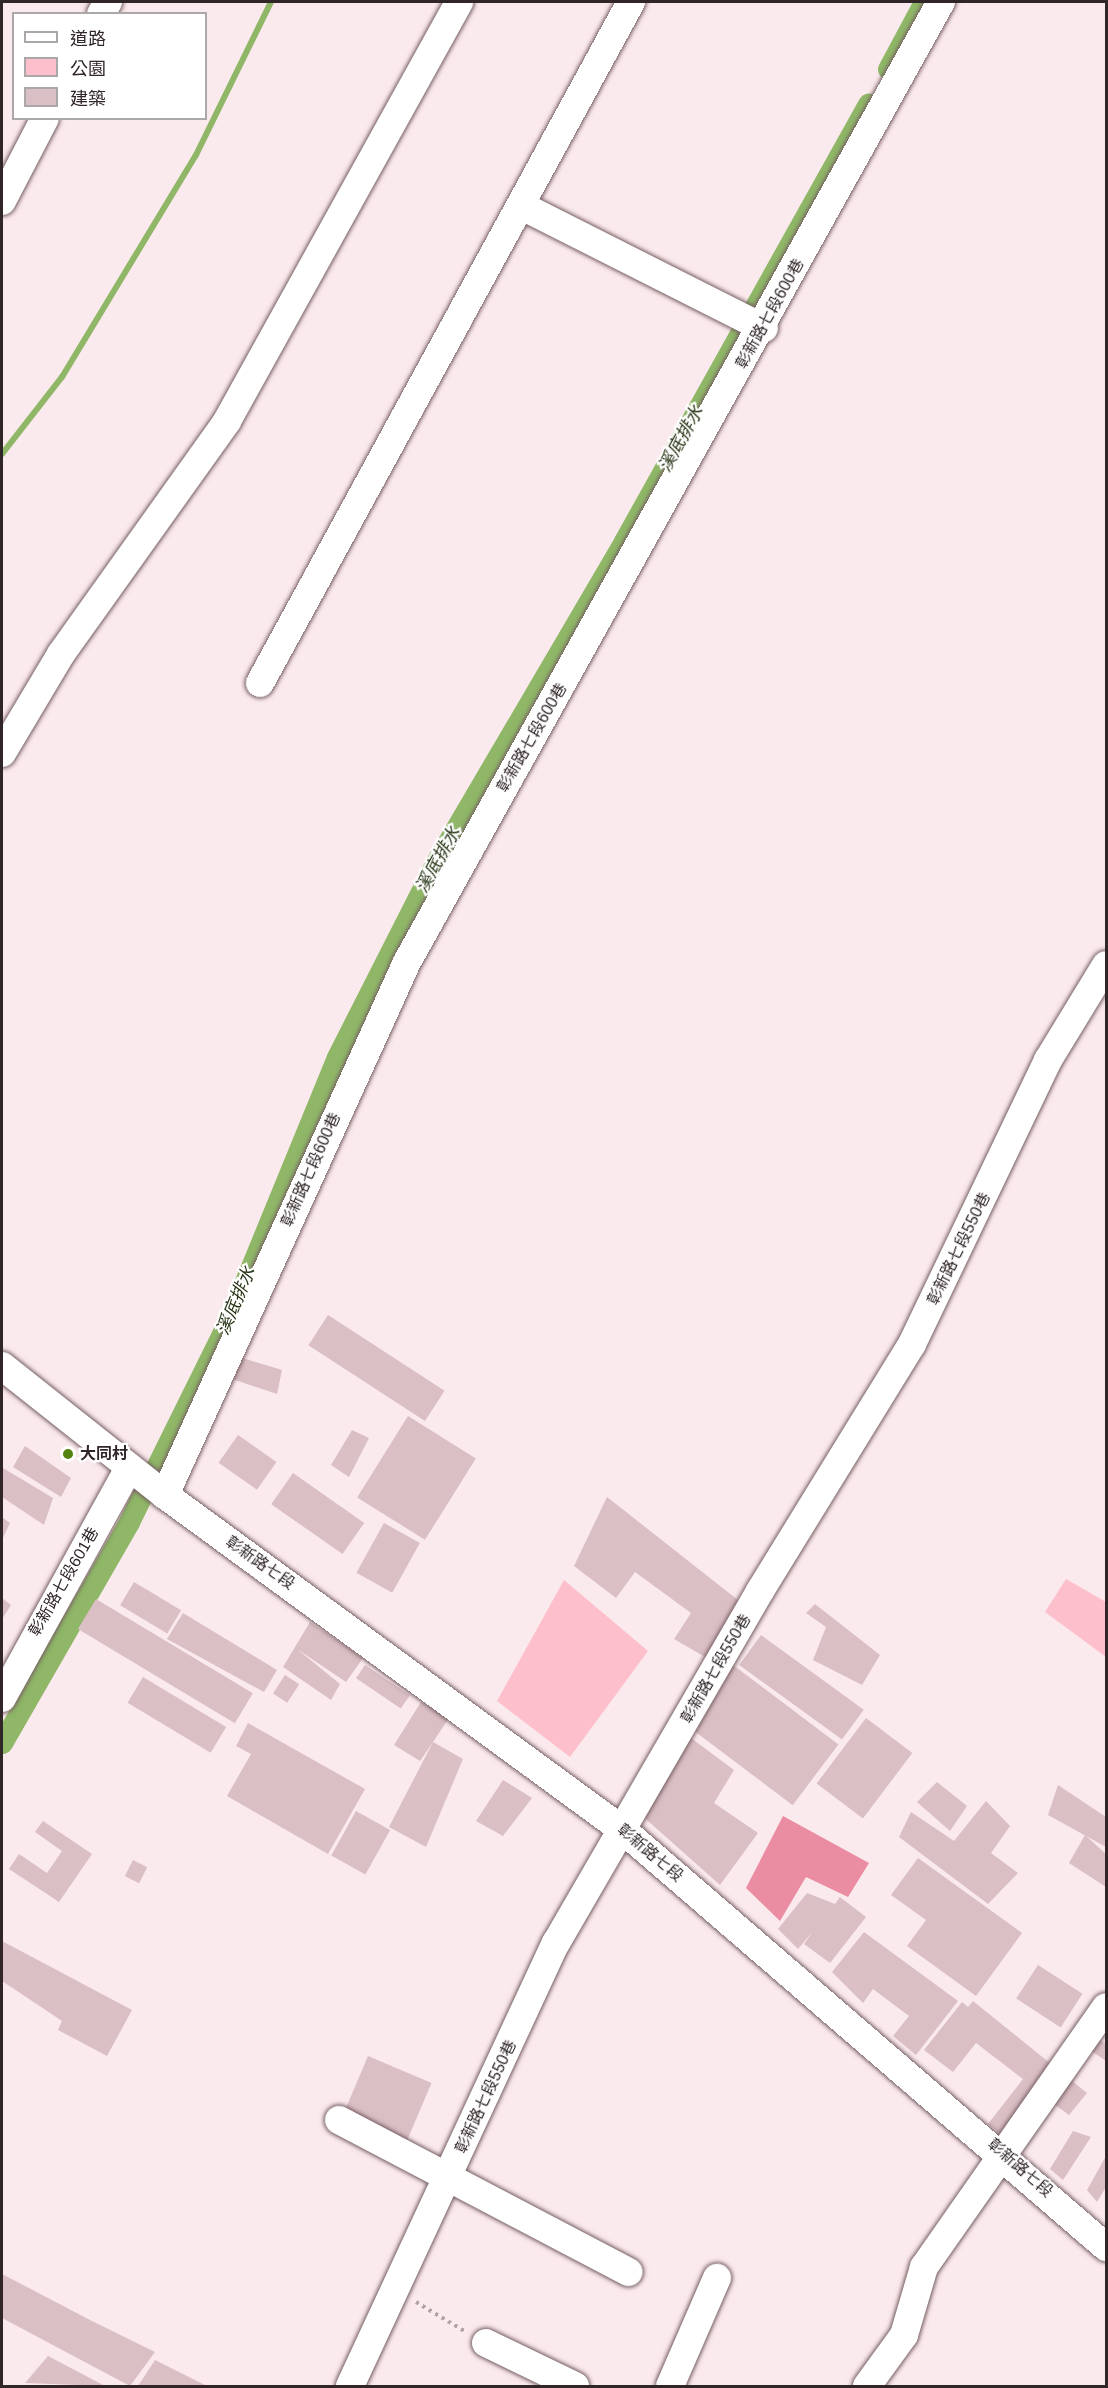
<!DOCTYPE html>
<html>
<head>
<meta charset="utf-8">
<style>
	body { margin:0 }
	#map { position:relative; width:1108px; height:2388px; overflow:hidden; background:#fbeaed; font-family:Arial,"Noto Sans TC",sans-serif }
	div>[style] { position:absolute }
	.green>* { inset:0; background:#fdbfcb }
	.forest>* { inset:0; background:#eb8da2 }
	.stream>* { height:6px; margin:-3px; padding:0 3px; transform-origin:3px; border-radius:3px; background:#8fb767 }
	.canal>* { height:21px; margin:-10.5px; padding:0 10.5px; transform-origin:10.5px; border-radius:10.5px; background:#8fb767 }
	.building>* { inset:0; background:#dabfc4; transform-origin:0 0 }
	.path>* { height:4px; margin-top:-2px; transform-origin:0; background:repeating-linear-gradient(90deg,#b1a3a5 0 3px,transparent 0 7.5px) }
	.roads { filter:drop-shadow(0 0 2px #755e62) drop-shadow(0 0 2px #755e62) }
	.minor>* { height:28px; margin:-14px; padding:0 14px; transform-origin:14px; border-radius:14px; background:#fff }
	.dots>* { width:16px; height:16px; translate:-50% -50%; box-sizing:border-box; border:3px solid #fff; border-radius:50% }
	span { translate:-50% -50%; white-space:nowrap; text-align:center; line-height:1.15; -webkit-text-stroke:4.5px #fff; paint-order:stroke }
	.street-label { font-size:16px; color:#302627 }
	.poi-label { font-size:16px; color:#302627; font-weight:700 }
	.left { translate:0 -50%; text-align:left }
	.water-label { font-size:18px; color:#253514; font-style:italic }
	.frame { position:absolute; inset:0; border:3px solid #302627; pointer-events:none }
	.legend { position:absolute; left:12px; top:12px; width:195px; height:108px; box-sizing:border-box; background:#fff; border:2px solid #aca8a9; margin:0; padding:8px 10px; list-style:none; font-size:18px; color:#302627 }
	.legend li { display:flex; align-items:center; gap:12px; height:30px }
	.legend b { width:30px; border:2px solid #aca8a9 }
</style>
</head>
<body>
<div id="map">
	<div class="green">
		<i style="clip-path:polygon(1066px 1579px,1106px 1602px,1106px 1657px,1045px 1612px)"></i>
		<i style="clip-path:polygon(564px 1580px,648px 1651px,570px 1757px,497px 1701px)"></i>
	</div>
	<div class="forest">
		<i style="clip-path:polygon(783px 1816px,869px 1863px,848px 1897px,806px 1877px,780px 1921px,746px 1888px)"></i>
	</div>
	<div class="stream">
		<i style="left:2px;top:454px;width:98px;rotate:-52.1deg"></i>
		<i style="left:62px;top:377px;width:259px;rotate:-58.9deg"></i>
		<i style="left:196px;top:155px;width:170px;rotate:-63.9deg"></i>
	</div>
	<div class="canal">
		<i style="left:888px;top:69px;width:76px;rotate:-61.8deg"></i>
		<i style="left:2px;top:1743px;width:255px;rotate:-60.1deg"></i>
		<i style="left:129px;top:1522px;width:228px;rotate:-63.7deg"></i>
		<i style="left:230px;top:1318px;width:282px;rotate:-67.7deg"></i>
		<i style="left:337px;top:1057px;width:219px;rotate:-63.1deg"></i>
		<i style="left:436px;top:862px;width:372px;rotate:-59.6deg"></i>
		<i style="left:624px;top:541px;width:501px;rotate:-60.82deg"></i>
	</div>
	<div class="building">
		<i style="left:328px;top:1315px;width:139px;height:36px;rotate:33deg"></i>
		<i style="clip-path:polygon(239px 1357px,282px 1370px,277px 1394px,226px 1377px)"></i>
		<i style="left:408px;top:1416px;width:80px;height:96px;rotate:32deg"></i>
		<i style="clip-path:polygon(352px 1430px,369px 1438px,349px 1477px,331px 1465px)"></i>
		<i style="left:238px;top:1435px;width:47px;height:34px;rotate:35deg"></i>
		<i style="clip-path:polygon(25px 1446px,71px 1478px,61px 1497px,13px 1467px)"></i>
		<i style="clip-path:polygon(3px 1468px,53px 1498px,44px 1525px,2px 1497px)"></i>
		<i style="left:293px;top:1473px;width:87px;height:38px;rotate:35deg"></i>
		<i style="clip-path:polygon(607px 1497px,743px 1604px,712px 1661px,674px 1639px,691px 1613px,635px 1572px,616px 1598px,574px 1566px)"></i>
		<i style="clip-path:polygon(2px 1517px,10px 1523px,2px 1540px)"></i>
		<i style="left:384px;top:1523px;width:41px;height:57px;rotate:29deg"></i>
		<i style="left:134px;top:1582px;width:55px;height:27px;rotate:31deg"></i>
		<i style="clip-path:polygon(2px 1598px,11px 1605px,2px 1619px)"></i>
		<i style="left:96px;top:1599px;width:183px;height:35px;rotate:31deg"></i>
		<i style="clip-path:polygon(815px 1604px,880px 1655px,862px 1685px,813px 1660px,826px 1627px,806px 1613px)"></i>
		<i style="clip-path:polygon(183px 1613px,277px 1670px,264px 1692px,167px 1639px)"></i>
		<i style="clip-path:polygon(310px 1622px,363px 1658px,346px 1682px,297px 1649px,340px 1684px,331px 1700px,283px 1667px)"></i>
		<i style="left:761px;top:1635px;width:127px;height:37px;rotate:36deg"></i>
		<i style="left:365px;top:1665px;width:54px;height:16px;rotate:34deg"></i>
		<i style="left:733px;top:1665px;width:132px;height:76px;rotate:37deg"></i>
		<i style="left:285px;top:1675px;width:17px;height:22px;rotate:33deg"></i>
		<i style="left:143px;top:1677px;width:97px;height:30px;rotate:31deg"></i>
		<i style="clip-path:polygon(421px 1702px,449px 1718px,433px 1742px,463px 1759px,426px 1847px,389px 1827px,433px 1742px,420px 1761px,394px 1745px)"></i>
		<i style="left:866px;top:1718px;width:58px;height:82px;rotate:37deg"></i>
		<i style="clip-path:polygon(248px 1723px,365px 1789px,328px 1854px,227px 1796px,251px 1754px,236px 1746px)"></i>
		<i style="clip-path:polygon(687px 1735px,734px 1770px,714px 1803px,758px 1833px,720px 1885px,639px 1813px)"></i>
		<i style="clip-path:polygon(503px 1780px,532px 1798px,503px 1836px,476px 1821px)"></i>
		<i style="clip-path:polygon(937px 1782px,967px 1806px,950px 1831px,917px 1802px)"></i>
		<i style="clip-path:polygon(1058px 1785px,1106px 1817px,1106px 1847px,1048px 1815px)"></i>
		<i style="clip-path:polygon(986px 1801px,1010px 1826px,991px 1853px,1018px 1873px,988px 1904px,899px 1837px,911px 1812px,954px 1841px)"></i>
		<i style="left:356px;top:1811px;width:39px;height:51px;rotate:29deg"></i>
		<i style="clip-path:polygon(43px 1821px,92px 1854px,59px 1902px,9px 1869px,19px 1854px,47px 1873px,62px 1851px,35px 1832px)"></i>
		<i style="clip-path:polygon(1085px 1835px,1106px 1854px,1106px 1887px,1069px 1863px)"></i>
		<i style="clip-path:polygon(918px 1858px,1022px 1933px,976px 1996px,907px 1946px,926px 1920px,891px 1895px)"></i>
		<i style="left:133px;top:1860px;width:16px;height:18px;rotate:27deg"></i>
		<i style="clip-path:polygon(807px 1893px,835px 1904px,840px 1897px,866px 1917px,830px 1963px,804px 1944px,813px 1931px,798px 1949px,778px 1929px)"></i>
		<i style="clip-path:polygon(864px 1932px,958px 2001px,916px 2055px,893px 2036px,909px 2016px,873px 1989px,863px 2003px,832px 1972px)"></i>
		<i style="clip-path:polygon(2px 1941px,132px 2010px,107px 2056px,58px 2030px,62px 2021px,2px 1981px)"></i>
		<i style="left:1038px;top:1965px;width:53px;height:40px;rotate:33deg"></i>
		<i style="clip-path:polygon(973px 2001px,1087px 2093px,1069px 2115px,1051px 2102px,1017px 2146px,988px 2124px,1023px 2079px,976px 2043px,953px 2072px,924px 2050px,962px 2002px,968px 2007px)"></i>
		<i style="clip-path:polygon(1096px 2037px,1106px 2044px,1106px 2061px,1090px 2050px)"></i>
		<i style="left:368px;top:2056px;width:69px;height:64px;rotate:23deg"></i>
		<i style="clip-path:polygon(1073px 2131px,1091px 2137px,1063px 2180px,1050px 2169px)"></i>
		<i style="clip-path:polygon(1106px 2156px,1106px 2187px,1097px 2202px,1087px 2190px)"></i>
		<i style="clip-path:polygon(2px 2274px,92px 2321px,155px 2352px,130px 2386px,2px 2318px)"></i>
		<i style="clip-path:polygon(48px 2356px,105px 2386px,25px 2383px)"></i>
		<i style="clip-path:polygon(155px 2360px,207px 2386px,138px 2386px)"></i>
	</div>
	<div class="path">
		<i style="left:416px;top:2302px;width:58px;rotate:31deg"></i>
	</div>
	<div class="roads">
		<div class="minor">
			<i style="left:101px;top:14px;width:14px;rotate:-60deg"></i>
			<i style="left:2px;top:201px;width:93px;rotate:-62.6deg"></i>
			<i style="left:522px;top:206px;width:271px;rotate:26.8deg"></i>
			<i style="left:260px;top:683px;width:776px;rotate:-61.42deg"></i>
			<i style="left:2px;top:753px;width:115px;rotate:-59.2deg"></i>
			<i style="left:61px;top:654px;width:286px;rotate:-54.5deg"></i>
			<i style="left:227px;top:421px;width:479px;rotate:-61deg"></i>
			<i style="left:2px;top:1366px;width:208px;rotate:38.4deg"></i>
			<i style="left:165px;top:1495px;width:569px;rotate:36.21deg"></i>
			<i style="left:624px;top:1831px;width:637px;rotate:40.8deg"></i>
			<i style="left:165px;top:1495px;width:585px;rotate:-65.58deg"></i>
			<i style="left:407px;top:962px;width:1099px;rotate:-60.92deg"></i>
			<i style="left:2px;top:1698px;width:263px;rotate:-61.1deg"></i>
			<i style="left:339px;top:2120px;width:327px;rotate:27.7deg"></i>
			<i style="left:486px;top:2343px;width:99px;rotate:25.8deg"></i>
			<i style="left:350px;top:2386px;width:489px;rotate:-65.1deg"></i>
			<i style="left:556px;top:1943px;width:407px;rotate:-59.9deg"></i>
			<i style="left:760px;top:1591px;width:290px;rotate:-58.4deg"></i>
			<i style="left:912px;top:1344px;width:315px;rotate:-64.4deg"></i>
			<i style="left:1048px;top:1060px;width:111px;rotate:-58.6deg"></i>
			<i style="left:670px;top:2386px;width:118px;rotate:-66.5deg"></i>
			<i style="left:867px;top:2386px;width:63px;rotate:-54deg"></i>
			<i style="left:904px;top:2335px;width:71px;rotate:-73.6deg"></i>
			<i style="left:924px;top:2267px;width:317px;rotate:-55deg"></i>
		</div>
	</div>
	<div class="dots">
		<i style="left:68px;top:1454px;background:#54820f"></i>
	</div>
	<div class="street-label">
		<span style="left:770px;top:314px;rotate:-61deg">彰新路七段600巷</span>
		<span style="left:532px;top:738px;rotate:-60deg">彰新路七段600巷</span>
		<span style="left:311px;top:1170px;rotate:-66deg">彰新路七段600巷</span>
		<span style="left:959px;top:1249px;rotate:-64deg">彰新路七段550巷</span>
		<span style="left:260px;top:1563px;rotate:35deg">彰新路七段</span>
		<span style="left:64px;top:1582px;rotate:-60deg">彰新路七段601巷</span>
		<span style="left:716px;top:1669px;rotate:-60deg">彰新路七段550巷</span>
		<span style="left:650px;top:1853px;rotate:40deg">彰新路七段</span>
		<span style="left:486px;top:2097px;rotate:-65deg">彰新路七段550巷</span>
		<span style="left:1020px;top:2168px;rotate:41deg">彰新路七段</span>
	</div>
	<div class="poi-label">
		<span class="left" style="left:80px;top:1454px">大同村</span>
	</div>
	<div class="water-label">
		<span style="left:681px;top:439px;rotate:-61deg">溪底排水</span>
		<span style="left:438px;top:860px;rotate:-61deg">溪底排水</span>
		<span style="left:236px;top:1301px;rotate:-67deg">溪底排水</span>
	</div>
	<div class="frame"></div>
	<ul class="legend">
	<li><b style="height:8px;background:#fff"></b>道路</li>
	<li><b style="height:16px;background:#fdbfcb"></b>公園</li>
	<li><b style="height:16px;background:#dabfc4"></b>建築</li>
	</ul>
</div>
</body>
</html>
